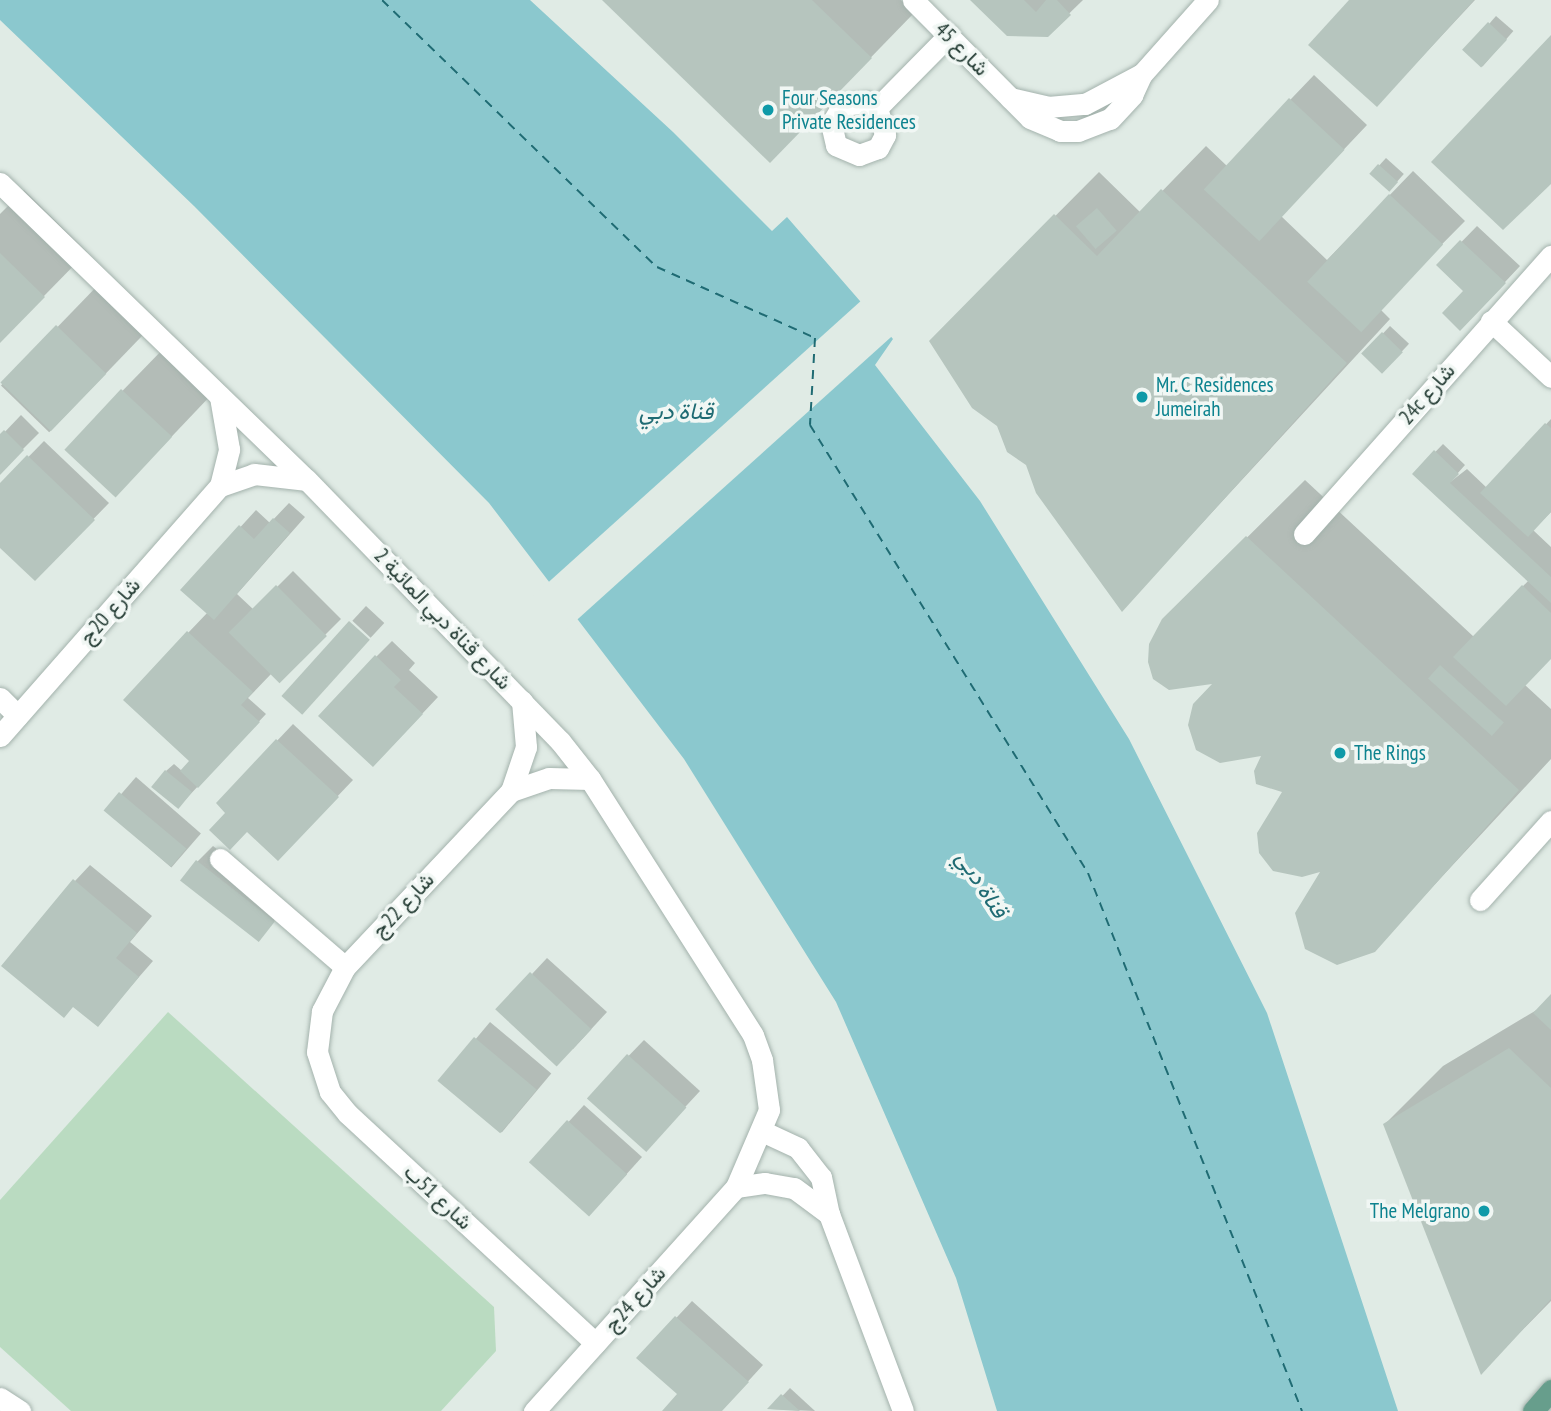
<!DOCTYPE html>
<html>
<head>
<meta charset="utf-8">
<style>
	body { margin:0 }
	#map { position:relative; width:1551px; height:1411px; overflow:hidden; background:#e0ebe5; font-family:"PT Sans Narrow",Vazirmatn,sans-serif }
	div>[style] { position:absolute }
	.green>* { inset:0; background:#badbc1 }
	.water>* { inset:0; background:#8bc8ce }
	.pier>* { inset:0; background:#e0ebe5; transform-origin:0 0 }
	.shadow>* { inset:0; background:#0003; transform-origin:0 0 }
	.ferry>* { height:2px; margin-top:-1px; transform-origin:0; background:repeating-linear-gradient(90deg,#1f6b73 0 9px,transparent 0 16px) }
	.building>* { inset:0; background:#b6c5be; transform-origin:0 0 }
	.roads { filter:drop-shadow(0 0 2px #a3b2ac) drop-shadow(0 0 2px #a3b2ac) }
	.minor>* { height:21px; margin:-10.5px; padding:0 10.5px; transform-origin:10.5px; border-radius:10.5px; background:#fff }
	.major>* { height:21px; margin:-10.5px; padding:0 10.5px; transform-origin:10.5px; border-radius:10.5px; background:#679e8c }
	.dots>* { width:19px; height:19px; translate:-50% -50%; box-sizing:border-box; border:4px solid #f1f7f4; border-radius:50% }
	span { translate:-50% -50%; white-space:nowrap; text-align:center; line-height:1.15; -webkit-text-stroke:7px #f1f7f4; paint-order:stroke }
	.street-label { font-size:21px; color:#223a32 }
	.culture-label { font-size:21px; color:#0d838f }
	.left { translate:0 -50%; text-align:left }
	.right { translate:-100% -50%; text-align:right }
	.water-label { font-size:23px; color:#1f6b73; font-style:italic }
</style>
</head>
<body>
<div id="map">
	<div class="green">
		<i style="clip-path:polygon(168px 1012px,494px 1307px,496px 1351px,441px 1411px,71px 1411px,0 1347px,0 1200px)"></i>
	</div>
	<div class="water">
		<i style="clip-path:polygon(0 0,530px 0,673px 132px,772px 231px,787px 217px,893px 339px,875px 365px,980px 501px,1129px 739px,1267px 1013px,1398px 1411px,997px 1411px,956px 1278px,836px 1002px,684px 759px,489px 503px,194px 206px,0 20px)"></i>
	</div>
	<div class="pier">
		<i style="left:863px;top:299px;width:47px;height:448px;rotate:48deg"></i>
	</div>
	<div class="shadow">
		<i style="clip-path:polygon(605px 0,901px 0,914px 13px,814px 116px)"></i>
		<i style="clip-path:polygon(973px 0,1083px 0,1047px 35px)"></i>
		<i style="clip-path:polygon(1351px 0,1475px 0,1377px 105px)"></i>
		<i style="left:1496px;top:16px;width:23px;height:47px;rotate:41deg"></i>
		<i style="clip-path:polygon(1314px 75px,1367px 125px,1281px 216px,1327px 260px,1413px 171px,1465px 221px,1379px 308px,1390px 319px,1123px 609px,1028px 464px,931px 341px,1099px 172px,1141px 213px,1206px 146px,1227px 166px)"></i>
		<i style="left:1386px;top:158px;width:24px;height:21px;rotate:42deg"></i>
		<i style="clip-path:polygon(24px 190px,87px 252px,0 341px,0 214px)"></i>
		<i style="clip-path:polygon(1477px 226px,1520px 266px,1476px 313px,1466px 291px,1439px 265px)"></i>
		<i style="left:101px;top:282px;width:67px;height:144px;rotate:44deg"></i>
		<i style="left:1390px;top:326px;width:26px;height:38px;rotate:43deg"></i>
		<i style="clip-path:polygon(166px 346px,214px 392px,158px 451px,66px 449px)"></i>
		<i style="clip-path:polygon(21px 415px,39px 433px,0 472px,0 437px)"></i>
		<i style="clip-path:polygon(1551px 419px,1551px 512px,1533px 530px,1551px 547px,1551px 657px,1525px 685px,1551px 709px,1551px 759px,1374px 950px,1264px 754px,1216px 681px,1164px 620px,1305px 480px,1474px 637px,1529px 580px,1414px 474px,1443px 444px,1465px 465px,1449px 483px,1467px 469px,1487px 488px)"></i>
		<i style="clip-path:polygon(44px 441px,109px 503px,35px 579px,0 545px,0 486px)"></i>
		<i style="clip-path:polygon(289px 503px,305px 517px,237px 594px,254px 610px,293px 571px,341px 619px,279px 681px,272px 673px,248px 698px,266px 714px,185px 800px,166px 771px,174px 764px,182px 771px,199px 753px,188px 633px,208px 612px,183px 590px,256px 510px,270px 523px)"></i>
		<i style="left:366px;top:606px;width:25px;height:20px;rotate:43deg"></i>
		<i style="clip-path:polygon(392px 641px,415px 663px,409px 670px,438px 697px,389px 749px,376px 657px)"></i>
		<i style="clip-path:polygon(293px 724px,353px 780px,293px 843px,247px 830px,218px 803px)"></i>
		<i style="left:136px;top:777px;width:86px;height:45px;rotate:41deg"></i>
		<i style="clip-path:polygon(213px 846px,288px 905px,258px 939px,197px 862px)"></i>
		<i style="clip-path:polygon(90px 865px,152px 916px,130px 942px,153px 961px,97px 1025px,75px 881px)"></i>
		<i style="clip-path:polygon(547px 958px,607px 1012px,573px 1049px,532px 974px)"></i>
		<i style="clip-path:polygon(1551px 996px,1551px 1301px,1481px 1372px,1385px 1124px,1443px 1066px,1540px 1008px)"></i>
		<i style="left:490px;top:1022px;width:80px;height:77px;rotate:40deg"></i>
		<i style="clip-path:polygon(644px 1040px,700px 1091px,661px 1133px,589px 1097px)"></i>
		<i style="clip-path:polygon(584px 1105px,642px 1157px,605px 1198px,532px 1162px)"></i>
		<i style="clip-path:polygon(692px 1301px,763px 1365px,721px 1411px,664px 1411px,679px 1394px,639px 1358px)"></i>
		<i style="clip-path:polygon(790px 1388px,815px 1411px,770px 1409px)"></i>
	</div>
	<div class="ferry">
		<i style="left:382px;top:0;width:383px;rotate:44.2deg"></i>
		<i style="left:657px;top:267px;width:173px;rotate:24.2deg"></i>
		<i style="left:815px;top:338px;width:87px;rotate:93.3deg"></i>
		<i style="left:810px;top:425px;width:527px;rotate:58.18deg"></i>
		<i style="left:1088px;top:873px;width:579px;rotate:68.31deg"></i>
	</div>
	<div class="building">
		<i style="clip-path:polygon(602px 0,812px 0,872px 58px,770px 163px)"></i>
		<i style="clip-path:polygon(970px 0,1024px 0,1036px 12px,1046px 0,1057px 0,1071px 15px,1048px 37px,1007px 36px)"></i>
		<i style="clip-path:polygon(1349px 0,1474px 0,1377px 107px,1308px 45px)"></i>
		<i style="left:1488px;top:22px;width:26px;height:38px;rotate:43deg"></i>
		<i style="clip-path:polygon(1551px 35px,1551px 184px,1503px 230px,1431px 162px)"></i>
		<i style="left:1289px;top:98px;width:76px;height:125px;rotate:43deg"></i>
		<i style="left:1378px;top:164px;width:27px;height:13px;rotate:42deg"></i>
		<i style="clip-path:polygon(1161px 189px,1347px 363px,1122px 612px,1036px 493px,1026px 465px,1007px 452px,997px 426px,972px 408px,929px 341px,1054px 214px,1097px 256px)"></i>
		<i style="left:1389px;top:194px;width:74px;height:120px;rotate:43deg"></i>
		<i style="left:1097px;top:208px;width:30px;height:28px;rotate:49deg"></i>
		<i style="clip-path:polygon(1460px 240px,1506px 283px,1460px 331px,1442px 313px,1463px 291px,1436px 265px)"></i>
		<i style="clip-path:polygon(0 253px,45px 297px,0 343px)"></i>
		<i style="left:56px;top:325px;width:70px;height:80px;rotate:44deg"></i>
		<i style="left:1382px;top:332px;width:29px;height:30px;rotate:44deg"></i>
		<i style="left:121px;top:389px;width:70px;height:83px;rotate:43deg"></i>
		<i style="clip-path:polygon(1545px 423px,1551px 428px,1551px 512px,1528px 537px,1480px 493px)"></i>
		<i style="clip-path:polygon(4px 430px,24px 450px,0 475px,0 434px)"></i>
		<i style="clip-path:polygon(1434px 450px,1459px 474px,1450px 483px,1551px 577px,1551px 603px,1412px 474px)"></i>
		<i style="clip-path:polygon(27px 455px,95px 520px,35px 581px,0 548px,0 483px)"></i>
		<i style="clip-path:polygon(273px 518px,290px 533px,214px 620px,180px 590px,239px 525px,254px 539px)"></i>
		<i style="clip-path:polygon(1246px 536px,1519px 790px,1375px 952px,1337px 965px,1305px 949px,1295px 913px,1320px 872px,1302px 877px,1273px 871px,1259px 853px,1257px 833px,1282px 792px,1256px 784px,1254px 771px,1261px 756px,1220px 763px,1196px 750px,1188px 725px,1193px 704px,1212px 684px,1169px 690px,1153px 679px,1148px 662px,1149px 644px,1162px 619px)"></i>
		<i style="left:276px;top:585px;width:72px;height:67px;rotate:45deg"></i>
		<i style="clip-path:polygon(1522px 585px,1551px 613px,1551px 659px,1506px 706px,1453px 657px)"></i>
		<i style="left:349px;top:621px;width:28px;height:101px;rotate:42deg"></i>
		<i style="clip-path:polygon(187px 631px,253px 692px,241px 705px,260px 722px,198px 788px,180px 771px,189px 761px,123px 700px)"></i>
		<i style="clip-path:polygon(375px 655px,401px 680px,394px 687px,423px 714px,373px 767px,318px 716px)"></i>
		<i style="left:1440px;top:665px;width:86px;height:18px;rotate:42deg"></i>
		<i style="clip-path:polygon(276px 739px,339px 797px,278px 861px,247px 832px,230px 850px,209px 830px,225px 813px,216px 803px)"></i>
		<i style="left:165px;top:770px;width:35px;height:22px;rotate:39deg"></i>
		<i style="left:119px;top:792px;width:88px;height:24px;rotate:40deg"></i>
		<i style="left:196px;top:860px;width:100px;height:26px;rotate:38deg"></i>
		<i style="clip-path:polygon(73px 879px,137px 933px,116px 958px,139px 977px,98px 1027px,73px 1007px,64px 1018px,1px 966px)"></i>
		<i style="left:530px;top:972px;width:84px;height:51px;rotate:43deg"></i>
		<i style="clip-path:polygon(1551px 994px,1551px 1030px,1533px 1013px)"></i>
		<i style="left:474px;top:1037px;width:82px;height:57px;rotate:40deg"></i>
		<i style="clip-path:polygon(1509px 1048px,1551px 1088px,1551px 1299px,1481px 1375px,1383px 1124px)"></i>
		<i style="left:627px;top:1054px;width:80px;height:60px;rotate:42deg"></i>
		<i style="left:567px;top:1120px;width:81px;height:57px;rotate:42deg"></i>
		<i style="clip-path:polygon(675px 1316px,749px 1382px,722px 1411px,662px 1411px,677px 1394px,636px 1358px)"></i>
		<i style="clip-path:polygon(781px 1394px,800px 1411px,767px 1409px)"></i>
	</div>
	<div class="roads">
		<div class="minor">
			<i style="left:913px;top:0;width:166px;rotate:45.2deg"></i>
			<i style="left:1030px;top:118px;width:33px;rotate:23deg"></i>
			<i style="left:1060px;top:131px;width:18px"></i>
			<i style="left:1078px;top:131px;width:34px;rotate:-21deg"></i>
			<i style="left:1110px;top:119px;width:33px;rotate:-47deg"></i>
			<i style="left:1132px;top:95px;width:23px;rotate:-65deg"></i>
			<i style="left:1142px;top:74px;width:99px;rotate:-48.3deg"></i>
			<i style="left:1010px;top:98px;width:39px;rotate:13deg"></i>
			<i style="left:1048px;top:107px;width:37px;rotate:-5deg"></i>
			<i style="left:1085px;top:104px;width:64px;rotate:-27.8deg"></i>
			<i style="left:877px;top:108px;width:28px;rotate:73deg"></i>
			<i style="left:885px;top:135px;width:15px;rotate:118deg"></i>
			<i style="left:878px;top:148px;width:20px;rotate:160deg"></i>
			<i style="left:859px;top:155px;width:25px;rotate:-157deg"></i>
			<i style="left:836px;top:145px;width:22px;rotate:-103deg"></i>
			<i style="left:831px;top:124px;width:22px;rotate:-58deg"></i>
			<i style="left:843px;top:105px;width:24px;rotate:-7deg"></i>
			<i style="left:867px;top:102px;width:12px;rotate:31deg"></i>
			<i style="left:877px;top:108px;width:103px;rotate:-45.4deg"></i>
			<i style="left:0;top:183px;width:427px;rotate:44.1deg"></i>
			<i style="left:307px;top:480px;width:363px;rotate:45.9deg"></i>
			<i style="left:560px;top:741px;width:48px;rotate:51.7deg"></i>
			<i style="left:590px;top:779px;width:303px;rotate:57.5deg"></i>
			<i style="left:753px;top:1035px;width:27px;rotate:70deg"></i>
			<i style="left:762px;top:1060px;width:50px;rotate:82deg"></i>
			<i style="left:769px;top:1110px;width:84px;rotate:113.2deg"></i>
			<i style="left:736px;top:1187px;width:302px;rotate:132deg"></i>
			<i style="left:1491px;top:321px;width:82px;rotate:43deg"></i>
			<i style="left:220px;top:486px;width:36px;rotate:-19deg"></i>
			<i style="left:254px;top:474px;width:52px;rotate:6.6deg"></i>
			<i style="left:1304px;top:534px;width:372px;rotate:-48.4deg"></i>
			<i style="left:0;top:698px;width:25px;rotate:45deg"></i>
			<i style="left:522px;top:701px;width:46px;rotate:85deg"></i>
			<i style="left:526px;top:747px;width:46px;rotate:108.8deg"></i>
			<i style="left:511px;top:791px;width:242px;rotate:133.3deg"></i>
			<i style="left:345px;top:967px;width:50px;rotate:117.6deg"></i>
			<i style="left:322px;top:1011px;width:41px;rotate:97deg"></i>
			<i style="left:317px;top:1052px;width:42px;rotate:72deg"></i>
			<i style="left:330px;top:1092px;width:28px;rotate:51deg"></i>
			<i style="left:348px;top:1114px;width:337px;rotate:42.8deg"></i>
			<i style="left:0;top:736px;width:333px;rotate:-48.7deg"></i>
			<i style="left:220px;top:486px;width:38px;rotate:-76deg"></i>
			<i style="left:229px;top:449px;width:53px;rotate:-99.8deg"></i>
			<i style="left:511px;top:791px;width:40px;rotate:-18.9deg"></i>
			<i style="left:549px;top:778px;width:41px;rotate:1.4deg"></i>
			<i style="left:220px;top:859px;width:165px;rotate:40.8deg"></i>
			<i style="left:1480px;top:900px;width:106px;rotate:-48.1deg"></i>
			<i style="left:764px;top:1132px;width:38px;rotate:25deg"></i>
			<i style="left:798px;top:1148px;width:37px;rotate:52deg"></i>
			<i style="left:821px;top:1177px;width:38px;rotate:78deg"></i>
			<i style="left:829px;top:1214px;width:210px;rotate:69.4deg"></i>
			<i style="left:736px;top:1187px;width:29px;rotate:-8deg"></i>
			<i style="left:765px;top:1183px;width:29px;rotate:10deg"></i>
			<i style="left:794px;top:1188px;width:44px;rotate:36.6deg"></i>
			<i style="left:0;top:1398px;width:24px;rotate:33deg"></i>
		</div>
		<div class="major">
			<i style="left:1533px;top:1411px;width:28px;rotate:-49deg"></i>
		</div>
	</div>
	<div class="dots">
		<i style="left:768px;top:110px;background:#0f9aa8"></i>
		<i style="left:1142px;top:397px;background:#0f9aa8"></i>
		<i style="left:1340px;top:753px;background:#0f9aa8"></i>
		<i style="left:1484px;top:1211px;background:#0f9aa8"></i>
	</div>
	<div class="street-label">
		<span style="left:962px;top:49px;rotate:45deg">شارع 45</span>
		<span style="left:1427px;top:394px;rotate:-49deg">24c شارع</span>
		<span style="left:110px;top:611px;rotate:-49deg">شارع 20ج</span>
		<span style="left:443px;top:619px;rotate:46deg">شارع قناة دبي المائية 2</span>
		<span style="left:403px;top:905px;rotate:-47deg">شارع 22ج</span>
		<span style="left:438px;top:1197px;rotate:43deg">شارع 51ب</span>
		<span style="left:635px;top:1299px;rotate:-48deg">شارع 24ج</span>
	</div>
	<div class="culture-label">
		<span class="left" style="left:782px;top:110px">Four Seasons<br>Private Residences</span>
		<span class="left" style="left:1156px;top:397px">Mr. C Residences<br>Jumeirah</span>
		<span class="left" style="left:1354px;top:753px">The Rings</span>
		<span class="right" style="left:1470px;top:1211px">The Melgrano</span>
	</div>
	<div class="water-label">
		<span style="left:676px;top:411px">قناة دبي</span>
		<span style="left:982px;top:884px;rotate:57deg">قناة دبي</span>
	</div>
</div>
</body>
</html>
